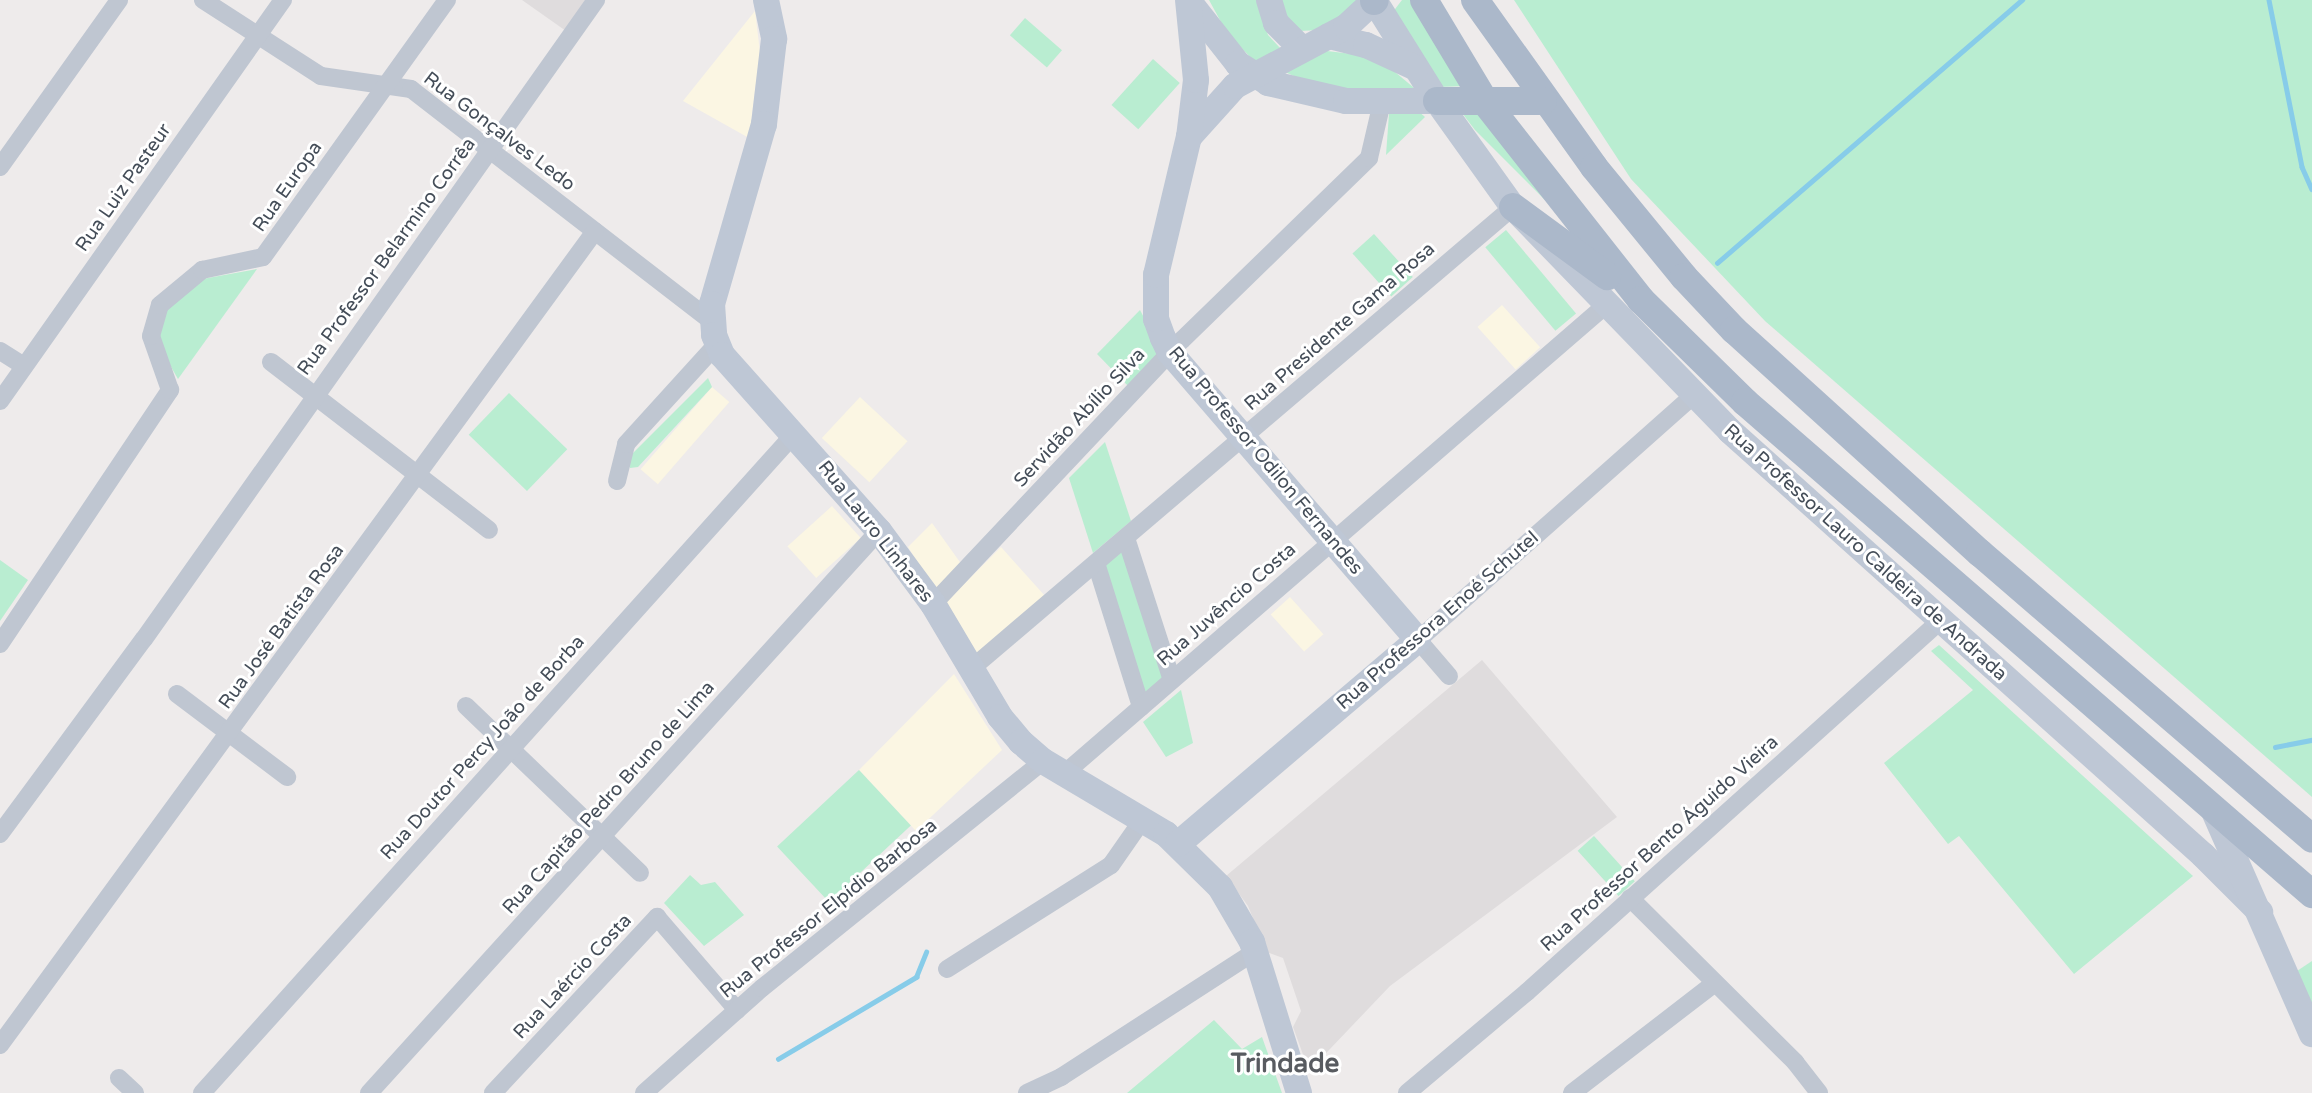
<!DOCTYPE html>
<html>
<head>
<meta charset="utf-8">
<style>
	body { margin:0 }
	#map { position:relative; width:2312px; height:1093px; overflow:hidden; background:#eeebeb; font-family:"Varela Round",sans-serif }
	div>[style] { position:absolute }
	.commercial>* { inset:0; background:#fbf6e3; transform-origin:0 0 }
	.education>* { inset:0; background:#dfdcdd }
	.green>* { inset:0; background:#b9edd1; transform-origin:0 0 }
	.stream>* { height:4.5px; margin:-2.25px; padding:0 2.25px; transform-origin:2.25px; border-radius:2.25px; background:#87cce9 }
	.street>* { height:18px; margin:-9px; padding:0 9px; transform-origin:9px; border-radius:9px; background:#bfc6d1 }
	.secondary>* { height:26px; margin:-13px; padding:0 13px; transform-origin:13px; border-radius:13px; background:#bec7d5 }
	.primary>* { height:28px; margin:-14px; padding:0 14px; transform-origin:14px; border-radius:14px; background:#abb8ca }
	span { translate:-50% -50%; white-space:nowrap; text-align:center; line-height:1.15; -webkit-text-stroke:6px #fff; paint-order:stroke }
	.street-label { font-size:19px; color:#444d58 }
	.district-label { font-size:26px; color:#585b60; font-weight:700 }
</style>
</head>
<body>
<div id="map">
	<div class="commercial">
		<i style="clip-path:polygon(755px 11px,760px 52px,749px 138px,683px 101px)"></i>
		<i style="left:1502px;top:305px;width:57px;height:33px;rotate:48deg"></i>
		<i style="left:712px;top:387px;width:23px;height:109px;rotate:41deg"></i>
		<i style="left:860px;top:397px;width:65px;height:56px;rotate:43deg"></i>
		<i style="left:832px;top:506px;width:43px;height:60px;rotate:48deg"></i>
		<i style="clip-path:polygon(932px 523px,962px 565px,936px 591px,908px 547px)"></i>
		<i style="clip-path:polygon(1001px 547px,1045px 596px,970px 663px,940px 608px)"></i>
		<i style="left:1290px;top:597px;width:50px;height:26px;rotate:48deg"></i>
		<i style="clip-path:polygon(954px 674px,1002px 750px,916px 831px,859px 770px)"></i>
	</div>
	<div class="education">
		<i style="clip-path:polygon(522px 0,588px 0,566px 31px)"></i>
		<i style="clip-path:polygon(1482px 660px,1617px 817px,1390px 986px,1309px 1071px,1293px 1027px,1301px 1011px,1283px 958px,1267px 952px,1248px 906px,1226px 876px)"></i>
	</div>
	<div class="green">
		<i style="clip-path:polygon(1209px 0,1256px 0,1268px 35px,1281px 49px,1256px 63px,1227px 33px)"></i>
		<i style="clip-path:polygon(1278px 0,1356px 0,1359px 4px,1322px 30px,1299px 31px,1286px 24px)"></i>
		<i style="clip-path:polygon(1402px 0,1414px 0,1467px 86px,1437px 87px,1392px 13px)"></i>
		<i style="clip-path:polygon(1514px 0,2312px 0,2312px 797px,1765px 321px,1631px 179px)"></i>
		<i style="left:1025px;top:18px;width:49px;height:23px;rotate:41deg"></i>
		<i style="clip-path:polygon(1327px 51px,1377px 57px,1419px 92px,1355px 91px,1313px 85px,1283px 71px)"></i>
		<i style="left:1153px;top:59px;width:36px;height:62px;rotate:42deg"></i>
		<i style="clip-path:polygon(1456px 105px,1484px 105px,1580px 235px,1475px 130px)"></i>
		<i style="clip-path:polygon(1417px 110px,1425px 117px,1386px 155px,1389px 114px)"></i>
		<i style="left:1506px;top:230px;width:109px;height:27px;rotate:50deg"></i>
		<i style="left:1374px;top:234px;width:58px;height:29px;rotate:48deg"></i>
		<i style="clip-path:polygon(257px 269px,178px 379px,159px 346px,158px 327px,172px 301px,197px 280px)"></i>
		<i style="clip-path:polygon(1140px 310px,1164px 356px,1130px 388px,1097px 354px)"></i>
		<i style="clip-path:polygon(708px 378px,712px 387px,638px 467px,630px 468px,627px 459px)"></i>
		<i style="left:509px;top:393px;width:81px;height:58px;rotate:44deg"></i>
		<i style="clip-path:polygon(1105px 442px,1131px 521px,1093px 553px,1069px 478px)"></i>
		<i style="clip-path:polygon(1125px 548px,1165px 677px,1142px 697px,1102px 567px)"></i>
		<i style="clip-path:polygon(0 560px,28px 580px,0 621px)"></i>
		<i style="clip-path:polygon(1939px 645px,2193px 876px,2074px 974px,1959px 836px,1948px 844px,1884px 763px,1973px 690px,1931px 651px)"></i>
		<i style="clip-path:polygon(1181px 690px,1193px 743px,1166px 757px,1143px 722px)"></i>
		<i style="left:859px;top:770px;width:76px;height:112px;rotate:47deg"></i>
		<i style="left:1594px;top:836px;width:61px;height:22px;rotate:48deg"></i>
		<i style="clip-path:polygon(690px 875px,701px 885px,715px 882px,744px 915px,704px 946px,664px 903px)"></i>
		<i style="clip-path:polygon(2312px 961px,2312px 1005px,2297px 971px)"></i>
		<i style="clip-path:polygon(1214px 1020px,1242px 1049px,1262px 1037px,1282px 1093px,1127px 1093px)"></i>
	</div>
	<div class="stream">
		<i style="left:2269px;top:0;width:170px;rotate:78.8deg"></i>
		<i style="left:2302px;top:167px;width:24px;rotate:66deg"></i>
		<i style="left:1717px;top:263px;width:403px;rotate:-40.8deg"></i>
		<i style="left:2275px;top:747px;width:38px;rotate:-11deg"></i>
		<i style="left:778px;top:1059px;width:161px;rotate:-30.7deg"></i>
		<i style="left:916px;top:977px;width:27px;rotate:-68deg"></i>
	</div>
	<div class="street">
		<i style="left:203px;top:0;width:140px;rotate:32.8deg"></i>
		<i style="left:321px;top:76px;width:91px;rotate:8.2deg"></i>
		<i style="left:411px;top:89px;width:381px;rotate:37.7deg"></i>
		<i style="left:0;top:167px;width:205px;rotate:-54.5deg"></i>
		<i style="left:0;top:351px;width:28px;rotate:32deg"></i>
		<i style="left:271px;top:362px;width:275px;rotate:37.6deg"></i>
		<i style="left:0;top:401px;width:491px;rotate:-54.8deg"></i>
		<i style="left:617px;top:481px;width:38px;rotate:-76deg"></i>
		<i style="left:626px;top:444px;width:135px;rotate:-47.7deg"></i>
		<i style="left:1126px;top:538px;width:149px;rotate:72.1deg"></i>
		<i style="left:1096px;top:563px;width:151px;rotate:72.6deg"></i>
		<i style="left:933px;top:604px;width:363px;rotate:-46.7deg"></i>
		<i style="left:1182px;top:340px;width:261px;rotate:-44.2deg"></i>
		<i style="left:1369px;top:158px;width:57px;rotate:-76.9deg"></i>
		<i style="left:0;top:644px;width:306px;rotate:-56.2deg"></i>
		<i style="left:170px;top:390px;width:57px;rotate:-109.4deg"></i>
		<i style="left:151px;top:336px;width:32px;rotate:-74deg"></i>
		<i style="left:160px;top:305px;width:55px;rotate:-39.8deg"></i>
		<i style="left:202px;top:270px;width:62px;rotate:-12deg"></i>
		<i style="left:263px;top:257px;width:316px;rotate:-54.4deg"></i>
		<i style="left:971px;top:669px;width:712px;rotate:-40.44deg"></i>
		<i style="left:1449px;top:676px;width:48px;rotate:-130.7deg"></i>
		<i style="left:1418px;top:640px;width:370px;rotate:-41.6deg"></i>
		<i style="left:177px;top:694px;width:138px;rotate:37deg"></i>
		<i style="left:466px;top:706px;width:241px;rotate:43.8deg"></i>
		<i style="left:1065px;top:773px;width:717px;rotate:-40.87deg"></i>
		<i style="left:0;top:834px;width:242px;rotate:-53.6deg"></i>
		<i style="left:144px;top:639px;width:783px;rotate:-54.73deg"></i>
		<i style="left:1630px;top:898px;width:233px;rotate:44.8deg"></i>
		<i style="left:1795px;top:1062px;width:39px;rotate:52deg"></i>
		<i style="left:947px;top:969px;width:194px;rotate:-32.4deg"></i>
		<i style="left:1111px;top:865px;width:56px;rotate:-55.2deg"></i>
		<i style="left:0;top:1045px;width:1008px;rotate:-53.83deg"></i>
		<i style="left:119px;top:1078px;width:22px;rotate:43deg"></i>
		<i style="left:202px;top:1093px;width:887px;rotate:-48.06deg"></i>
		<i style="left:369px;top:1093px;width:759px;rotate:-47.78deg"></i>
		<i style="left:493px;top:1093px;width:241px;rotate:-47deg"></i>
		<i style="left:657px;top:917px;width:123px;rotate:49.3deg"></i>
		<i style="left:644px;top:1093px;width:158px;rotate:-41.7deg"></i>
		<i style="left:762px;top:988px;width:361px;rotate:-38.9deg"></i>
		<i style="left:1027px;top:1093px;width:38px;rotate:-25deg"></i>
		<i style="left:1061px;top:1077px;width:232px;rotate:-32.9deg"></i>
		<i style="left:1407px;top:1093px;width:157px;rotate:-40.1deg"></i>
		<i style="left:1527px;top:992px;width:554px;rotate:-41.93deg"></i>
		<i style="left:1572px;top:1093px;width:177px;rotate:-37.6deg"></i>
	</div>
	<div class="secondary">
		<i style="left:766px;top:0;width:40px;rotate:78deg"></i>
		<i style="left:774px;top:39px;width:86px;rotate:96.7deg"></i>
		<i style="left:764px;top:124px;width:187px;rotate:106.1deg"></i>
		<i style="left:712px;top:304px;width:31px;rotate:86deg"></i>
		<i style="left:714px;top:335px;width:22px;rotate:68deg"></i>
		<i style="left:722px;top:355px;width:236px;rotate:48.3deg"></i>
		<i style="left:879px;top:531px;width:91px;rotate:53.5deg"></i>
		<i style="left:933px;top:604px;width:131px;rotate:59.3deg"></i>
		<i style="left:1000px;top:717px;width:33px;rotate:50deg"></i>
		<i style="left:1021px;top:742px;width:29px;rotate:41deg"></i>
		<i style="left:1043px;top:761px;width:143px;rotate:30.7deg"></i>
		<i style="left:1166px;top:834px;width:76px;rotate:44.5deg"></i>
		<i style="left:1220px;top:887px;width:64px;rotate:59.8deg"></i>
		<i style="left:1252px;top:942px;width:158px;rotate:72.7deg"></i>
		<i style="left:1269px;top:0;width:24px;rotate:73deg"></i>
		<i style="left:1276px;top:23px;width:35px;rotate:45deg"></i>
		<i style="left:1374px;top:0;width:119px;rotate:58deg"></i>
		<i style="left:1437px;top:101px;width:130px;rotate:54.4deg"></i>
		<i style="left:1513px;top:207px;width:312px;rotate:45.9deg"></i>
		<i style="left:1730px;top:431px;width:635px;rotate:41.87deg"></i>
		<i style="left:2203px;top:855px;width:81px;rotate:45deg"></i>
		<i style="left:1194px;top:8px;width:71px;rotate:51.8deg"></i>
		<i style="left:1238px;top:64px;width:36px;rotate:32deg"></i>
		<i style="left:1268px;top:83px;width:80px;rotate:13deg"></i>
		<i style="left:1346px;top:101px;width:91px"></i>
		<i style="left:1329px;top:36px;width:38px;rotate:14deg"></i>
		<i style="left:1366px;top:45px;width:55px;rotate:24.7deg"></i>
		<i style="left:1189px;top:137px;width:69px;rotate:-48deg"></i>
		<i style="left:1235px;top:86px;width:126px;rotate:-28deg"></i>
		<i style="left:1346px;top:27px;width:38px;rotate:-43deg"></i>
		<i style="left:2213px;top:809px;width:246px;rotate:66.3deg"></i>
		<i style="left:1178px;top:844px;width:315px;rotate:-40.4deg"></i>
		<i style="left:1418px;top:640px;width:379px;rotate:-130.8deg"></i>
		<i style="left:1170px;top:353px;width:17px;rotate:-115deg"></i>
		<i style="left:1163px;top:338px;width:20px;rotate:-110deg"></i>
		<i style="left:1156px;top:319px;width:44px;rotate:-90deg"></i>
		<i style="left:1156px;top:275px;width:142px;rotate:-76.6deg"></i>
		<i style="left:1189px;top:137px;width:57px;rotate:-83deg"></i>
		<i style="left:1196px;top:80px;width:80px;rotate:-95.7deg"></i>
	</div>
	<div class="primary">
		<i style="left:1424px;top:0;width:120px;rotate:59deg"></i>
		<i style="left:1486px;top:103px;width:251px;rotate:51.8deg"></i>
		<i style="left:1641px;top:300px;width:146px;rotate:44.4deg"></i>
		<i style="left:1745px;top:402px;width:751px;rotate:40.95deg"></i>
		<i style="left:1475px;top:0;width:205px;rotate:54.5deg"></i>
		<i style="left:1594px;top:167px;width:142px;rotate:50.7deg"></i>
		<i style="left:1684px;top:277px;width:73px;rotate:46.7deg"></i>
		<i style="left:1734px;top:330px;width:332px;rotate:42.2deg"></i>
		<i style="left:1980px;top:553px;width:438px;rotate:40.7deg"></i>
		<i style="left:1374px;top:1px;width:1px;rotate:-45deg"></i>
		<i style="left:1437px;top:101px;width:106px"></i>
		<i style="left:1513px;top:207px;width:117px;rotate:36.3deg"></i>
	</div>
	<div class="street-label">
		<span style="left:499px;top:132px;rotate:37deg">Rua Gonçalves Ledo</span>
		<span style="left:288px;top:187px;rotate:-55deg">Rua Europa</span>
		<span style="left:124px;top:188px;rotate:-55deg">Rua Luiz Pasteur</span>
		<span style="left:387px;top:257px;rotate:-54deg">Rua Professor Belarmino Corrêa</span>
		<span style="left:1340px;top:327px;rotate:-41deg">Rua Presidente Gama Rosa</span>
		<span style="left:1080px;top:418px;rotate:-47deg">Servidão Abílio Silva</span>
		<span style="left:1265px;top:461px;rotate:50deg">Rua Professor Odilon Fernandes</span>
		<span style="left:875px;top:532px;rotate:52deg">Rua Lauro Linhares</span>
		<span style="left:1865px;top:553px;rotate:42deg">Rua Professor Lauro Caldeira de Andrada</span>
		<span style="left:1227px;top:605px;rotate:-41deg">Rua Juvêncio Costa</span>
		<span style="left:1438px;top:621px;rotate:-41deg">Rua Professora Enoé Schutel</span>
		<span style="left:282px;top:627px;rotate:-54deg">Rua José Batista Rosa</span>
		<span style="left:483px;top:748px;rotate:-48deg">Rua Doutor Percy João de Borba</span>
		<span style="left:609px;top:798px;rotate:-48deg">Rua Capitão Pedro Bruno de Lima</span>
		<span style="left:1660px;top:844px;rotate:-42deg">Rua Professor Bento Águido Vieira</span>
		<span style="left:829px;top:909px;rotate:-39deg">Rua Professor Elpídio Barbosa</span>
		<span style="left:573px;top:977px;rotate:-47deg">Rua Laércio Costa</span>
	</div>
	<div class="district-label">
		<span style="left:1285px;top:1064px">Trindade</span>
	</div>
</div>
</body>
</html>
